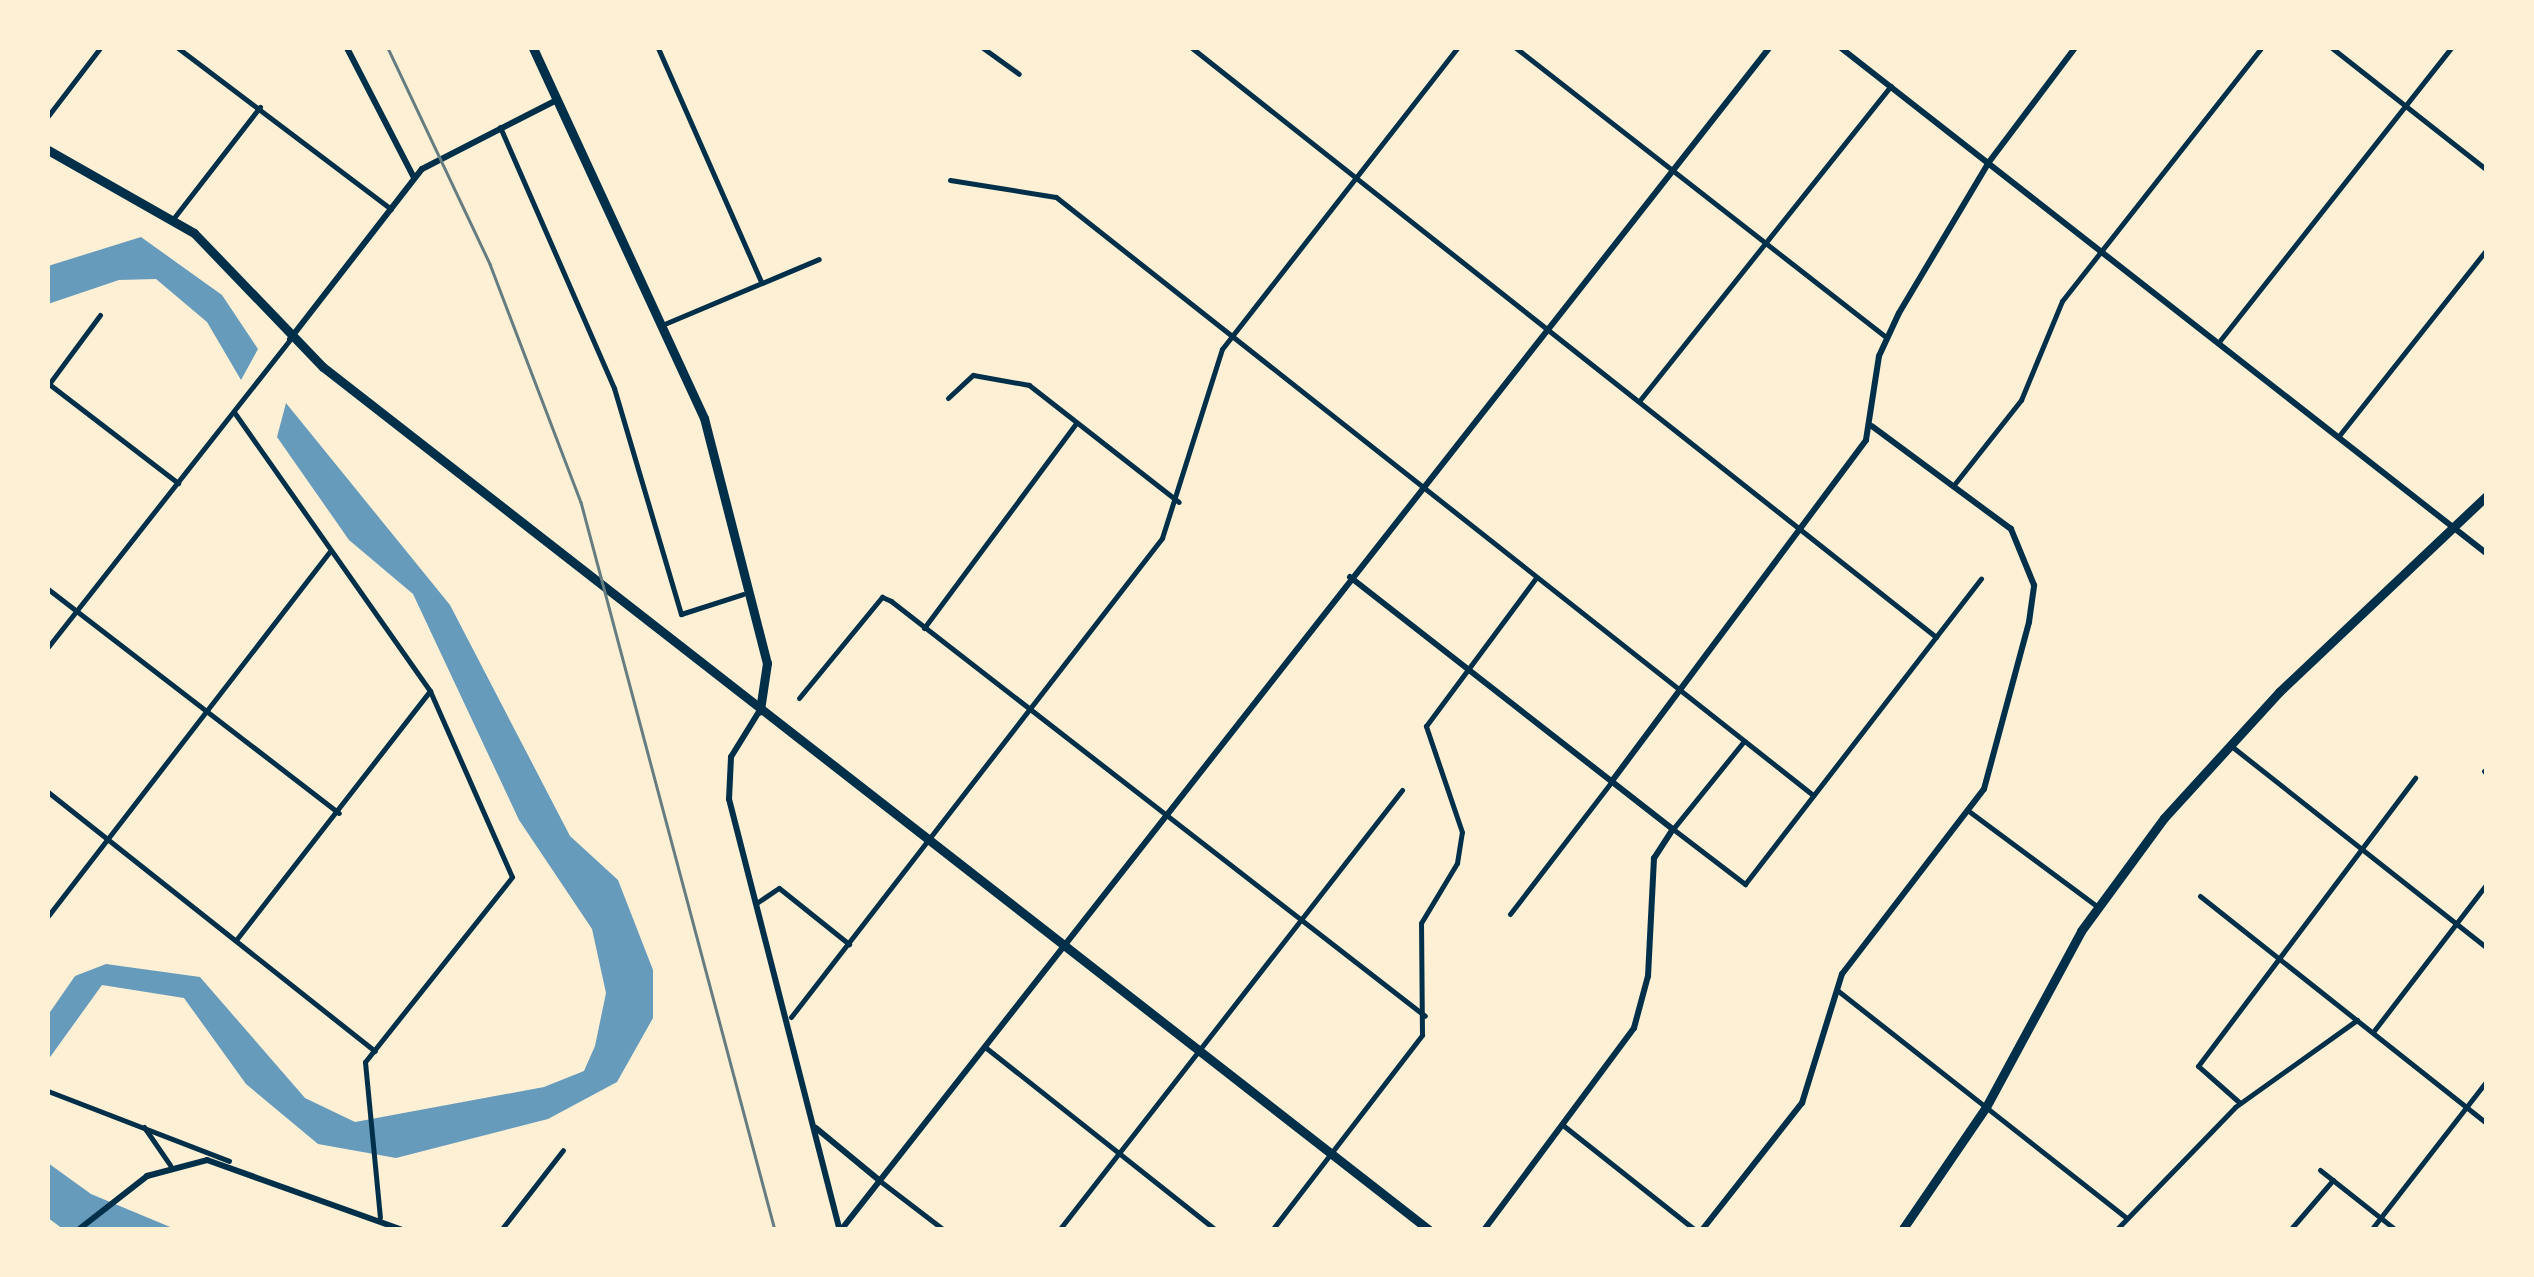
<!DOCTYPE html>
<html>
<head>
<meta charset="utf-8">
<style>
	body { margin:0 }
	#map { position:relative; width:2534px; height:1277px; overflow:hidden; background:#fdf0d5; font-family:Rubik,sans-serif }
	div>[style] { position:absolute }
	.water>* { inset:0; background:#669bbc }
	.minor>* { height:5px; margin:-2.5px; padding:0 2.5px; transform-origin:2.5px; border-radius:2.5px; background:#003049 }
	.tertiary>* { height:6px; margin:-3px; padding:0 3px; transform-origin:3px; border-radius:3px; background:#003049 }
	.primary>* { height:9px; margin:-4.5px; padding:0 4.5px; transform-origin:4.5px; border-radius:4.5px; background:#003049 }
	.rail>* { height:2.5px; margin:-1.25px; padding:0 1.25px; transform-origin:1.25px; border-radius:1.25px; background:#657d81 }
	span { translate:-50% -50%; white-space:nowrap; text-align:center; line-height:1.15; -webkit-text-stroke:10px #fdf0d5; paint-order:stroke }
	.frame { position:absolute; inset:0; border:50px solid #fdf0d5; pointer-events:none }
</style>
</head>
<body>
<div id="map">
	<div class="water">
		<i style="clip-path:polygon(141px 237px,222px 295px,258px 349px,241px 380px,207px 322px,156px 279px,119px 280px,48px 304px,48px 266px)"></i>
		<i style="clip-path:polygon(286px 403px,450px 605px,570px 836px,618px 880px,653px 970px,653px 1018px,617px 1082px,548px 1119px,396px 1158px,318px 1144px,246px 1084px,184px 998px,102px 985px,48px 1060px,48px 1015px,75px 976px,106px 964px,200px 977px,305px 1098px,355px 1122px,544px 1087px,584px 1071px,595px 1046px,606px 993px,592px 929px,519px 820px,413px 594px,349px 540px,277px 437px)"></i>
		<i style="clip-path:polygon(48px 1163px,91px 1194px,175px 1229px,63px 1229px,48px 1218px)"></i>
	</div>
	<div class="minor">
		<i style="left:178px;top:48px;width:267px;rotate:37.1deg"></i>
		<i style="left:658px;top:48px;width:256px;rotate:66.2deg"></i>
		<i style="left:983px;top:48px;width:44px;rotate:35.8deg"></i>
		<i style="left:1192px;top:48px;width:949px;rotate:38.37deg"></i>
		<i style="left:1516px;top:48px;width:469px;rotate:38deg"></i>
		<i style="left:2332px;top:48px;width:196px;rotate:38.2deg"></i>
		<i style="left:48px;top:116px;width:86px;rotate:-52.6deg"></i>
		<i style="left:500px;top:127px;width:285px;rotate:66.4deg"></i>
		<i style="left:614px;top:388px;width:236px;rotate:73.5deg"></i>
		<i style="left:681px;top:614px;width:65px;rotate:-17.9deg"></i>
		<i style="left:950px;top:180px;width:107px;rotate:9.1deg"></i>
		<i style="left:1056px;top:197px;width:965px;rotate:38.31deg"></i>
		<i style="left:173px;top:219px;width:142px;rotate:-52.2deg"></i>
		<i style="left:100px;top:315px;width:86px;rotate:126.5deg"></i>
		<i style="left:49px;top:384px;width:163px;rotate:37.5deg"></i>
		<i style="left:662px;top:325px;width:170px;rotate:-22.8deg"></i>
		<i style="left:2218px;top:343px;width:376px;rotate:-51.7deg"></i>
		<i style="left:948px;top:398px;width:34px;rotate:-43deg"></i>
		<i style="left:973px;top:375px;width:57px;rotate:10.1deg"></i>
		<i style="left:1029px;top:385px;width:190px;rotate:38deg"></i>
		<i style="left:1640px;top:400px;width:402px;rotate:-51.4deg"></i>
		<i style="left:234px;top:412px;width:341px;rotate:54.9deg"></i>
		<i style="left:430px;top:691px;width:203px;rotate:66.2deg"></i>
		<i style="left:512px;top:877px;width:236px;rotate:128.5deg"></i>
		<i style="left:365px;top:1062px;width:156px;rotate:84.5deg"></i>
		<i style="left:2338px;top:437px;width:238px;rotate:-51.6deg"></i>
		<i style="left:1953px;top:486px;width:110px;rotate:-51.7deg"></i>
		<i style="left:2021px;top:400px;width:107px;rotate:-67.5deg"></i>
		<i style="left:2062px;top:301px;width:322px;rotate:-51.8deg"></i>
		<i style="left:48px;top:589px;width:367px;rotate:37.6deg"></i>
		<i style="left:924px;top:628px;width:255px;rotate:-53.4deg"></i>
		<i style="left:48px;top:647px;width:392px;rotate:-51.8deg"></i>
		<i style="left:799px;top:698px;width:131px;rotate:-50.6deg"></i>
		<i style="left:882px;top:597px;width:10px;rotate:24deg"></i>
		<i style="left:891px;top:601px;width:676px;rotate:37.85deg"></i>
		<i style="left:1744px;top:741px;width:113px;rotate:128.9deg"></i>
		<i style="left:1673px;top:829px;width:91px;rotate:37.4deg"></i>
		<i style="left:1745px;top:884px;width:386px;rotate:-52.3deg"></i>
		<i style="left:2230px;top:745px;width:326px;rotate:38.3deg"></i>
		<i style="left:2484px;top:771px;width:3px;rotate:45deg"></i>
		<i style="left:48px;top:792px;width:417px;rotate:38.4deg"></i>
		<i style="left:1970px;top:812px;width:159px;rotate:36.6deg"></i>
		<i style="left:2200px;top:896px;width:365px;rotate:38.4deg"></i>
		<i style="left:758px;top:902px;width:25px;rotate:-34deg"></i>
		<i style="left:779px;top:888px;width:90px;rotate:38.7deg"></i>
		<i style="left:1510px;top:914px;width:168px;rotate:-52.5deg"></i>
		<i style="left:48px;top:916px;width:460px;rotate:-52.3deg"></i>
		<i style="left:236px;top:940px;width:316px;rotate:-52.1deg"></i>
		<i style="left:1837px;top:990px;width:369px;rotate:38.2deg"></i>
		<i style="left:791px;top:1017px;width:606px;rotate:-52.24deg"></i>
		<i style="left:1162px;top:538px;width:198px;rotate:-72.4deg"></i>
		<i style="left:1222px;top:349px;width:382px;rotate:-52deg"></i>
		<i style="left:2373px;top:1032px;width:185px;rotate:-52.5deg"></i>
		<i style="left:985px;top:1047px;width:295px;rotate:38.4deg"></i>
		<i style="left:48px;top:1091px;width:194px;rotate:21.1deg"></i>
		<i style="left:2240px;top:1103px;width:56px;rotate:-138.6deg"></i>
		<i style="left:2198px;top:1066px;width:361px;rotate:-53deg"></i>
		<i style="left:1564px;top:1126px;width:167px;rotate:38.4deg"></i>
		<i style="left:144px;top:1127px;width:46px;rotate:55.6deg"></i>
		<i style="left:2320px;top:1170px;width:97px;rotate:38.3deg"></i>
		<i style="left:880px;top:1181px;width:81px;rotate:37.4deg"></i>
		<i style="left:501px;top:1230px;width:101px;rotate:-52.2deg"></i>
		<i style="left:1059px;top:1230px;width:558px;rotate:-52.06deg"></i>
		<i style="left:1272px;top:1230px;width:246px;rotate:-52.4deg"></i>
		<i style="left:1422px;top:1035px;width:112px;rotate:-90.5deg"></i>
		<i style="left:1421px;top:923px;width:70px;rotate:-59deg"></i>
		<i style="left:1457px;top:863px;width:31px;rotate:-81deg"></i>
		<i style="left:1462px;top:832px;width:112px;rotate:-108.8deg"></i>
		<i style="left:1426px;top:726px;width:183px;rotate:-53.4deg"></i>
		<i style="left:2116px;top:1230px;width:171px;rotate:-45.9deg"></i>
		<i style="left:2235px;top:1107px;width:150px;rotate:-35.5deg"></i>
		<i style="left:2290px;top:1230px;width:66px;rotate:-49.3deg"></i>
		<i style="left:2371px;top:1230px;width:187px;rotate:-52.2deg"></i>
	</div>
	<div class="tertiary">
		<i style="left:347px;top:48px;width:146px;rotate:62.7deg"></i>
		<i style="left:1841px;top:48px;width:819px;rotate:38.06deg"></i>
		<i style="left:290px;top:339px;width:215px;rotate:-52.2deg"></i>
		<i style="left:422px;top:169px;width:152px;rotate:-27.1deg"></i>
		<i style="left:1350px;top:577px;width:410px;rotate:38deg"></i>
		<i style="left:1673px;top:829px;width:35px;rotate:123deg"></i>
		<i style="left:1654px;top:858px;width:118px;rotate:92.9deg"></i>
		<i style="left:1648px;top:976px;width:54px;rotate:105.1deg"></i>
		<i style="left:1634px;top:1028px;width:252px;rotate:126.6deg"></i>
		<i style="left:760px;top:710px;width:55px;rotate:121.7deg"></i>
		<i style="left:731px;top:757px;width:42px;rotate:92.7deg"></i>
		<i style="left:729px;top:799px;width:445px;rotate:75.6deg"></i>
		<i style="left:1612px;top:781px;width:425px;rotate:-53.3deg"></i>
		<i style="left:1866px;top:440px;width:85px;rotate:-81.2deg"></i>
		<i style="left:1879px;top:356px;width:47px;rotate:-65.1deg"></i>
		<i style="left:1899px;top:313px;width:176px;rotate:-59.2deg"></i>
		<i style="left:1989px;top:162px;width:143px;rotate:-53deg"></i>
		<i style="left:816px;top:1128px;width:83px;rotate:39.6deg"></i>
		<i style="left:78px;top:1230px;width:88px;rotate:-38deg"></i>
		<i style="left:147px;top:1176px;width:62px;rotate:-14.9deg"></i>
		<i style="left:207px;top:1160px;width:207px;rotate:19.7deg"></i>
		<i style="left:841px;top:1230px;width:1503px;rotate:-51.86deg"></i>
		<i style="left:1702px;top:1230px;width:162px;rotate:-51.8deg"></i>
		<i style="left:1802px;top:1103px;width:135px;rotate:-72.8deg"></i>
		<i style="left:1842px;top:974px;width:233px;rotate:-52.5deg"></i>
		<i style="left:1984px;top:789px;width:173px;rotate:-74.9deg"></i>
		<i style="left:2029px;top:622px;width:37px;rotate:-82deg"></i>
		<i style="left:2034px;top:585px;width:61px;rotate:-112.3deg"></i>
		<i style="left:2011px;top:529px;width:173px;rotate:-143.5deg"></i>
	</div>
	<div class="primary">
		<i style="left:533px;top:48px;width:408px;rotate:65.2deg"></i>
		<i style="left:704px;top:418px;width:253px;rotate:75.6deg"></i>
		<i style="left:767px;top:663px;width:48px;rotate:98.5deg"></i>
		<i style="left:48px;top:150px;width:168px;rotate:29.6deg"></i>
		<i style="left:194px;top:233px;width:186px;rotate:46.1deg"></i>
		<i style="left:323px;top:367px;width:1403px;rotate:37.96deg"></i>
		<i style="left:1902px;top:1230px;width:149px;rotate:-55.7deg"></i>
		<i style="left:1986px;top:1107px;width:200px;rotate:-61.6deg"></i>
		<i style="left:2081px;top:931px;width:140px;rotate:-53.7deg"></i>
		<i style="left:2164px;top:818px;width:171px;rotate:-47.6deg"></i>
		<i style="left:2279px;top:692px;width:285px;rotate:-43.4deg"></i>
	</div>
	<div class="rail">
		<i style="left:388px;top:48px;width:239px;rotate:64.7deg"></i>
		<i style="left:490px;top:264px;width:255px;rotate:69.1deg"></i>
		<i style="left:581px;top:502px;width:753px;rotate:75.08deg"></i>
	</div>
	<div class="frame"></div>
</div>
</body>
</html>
